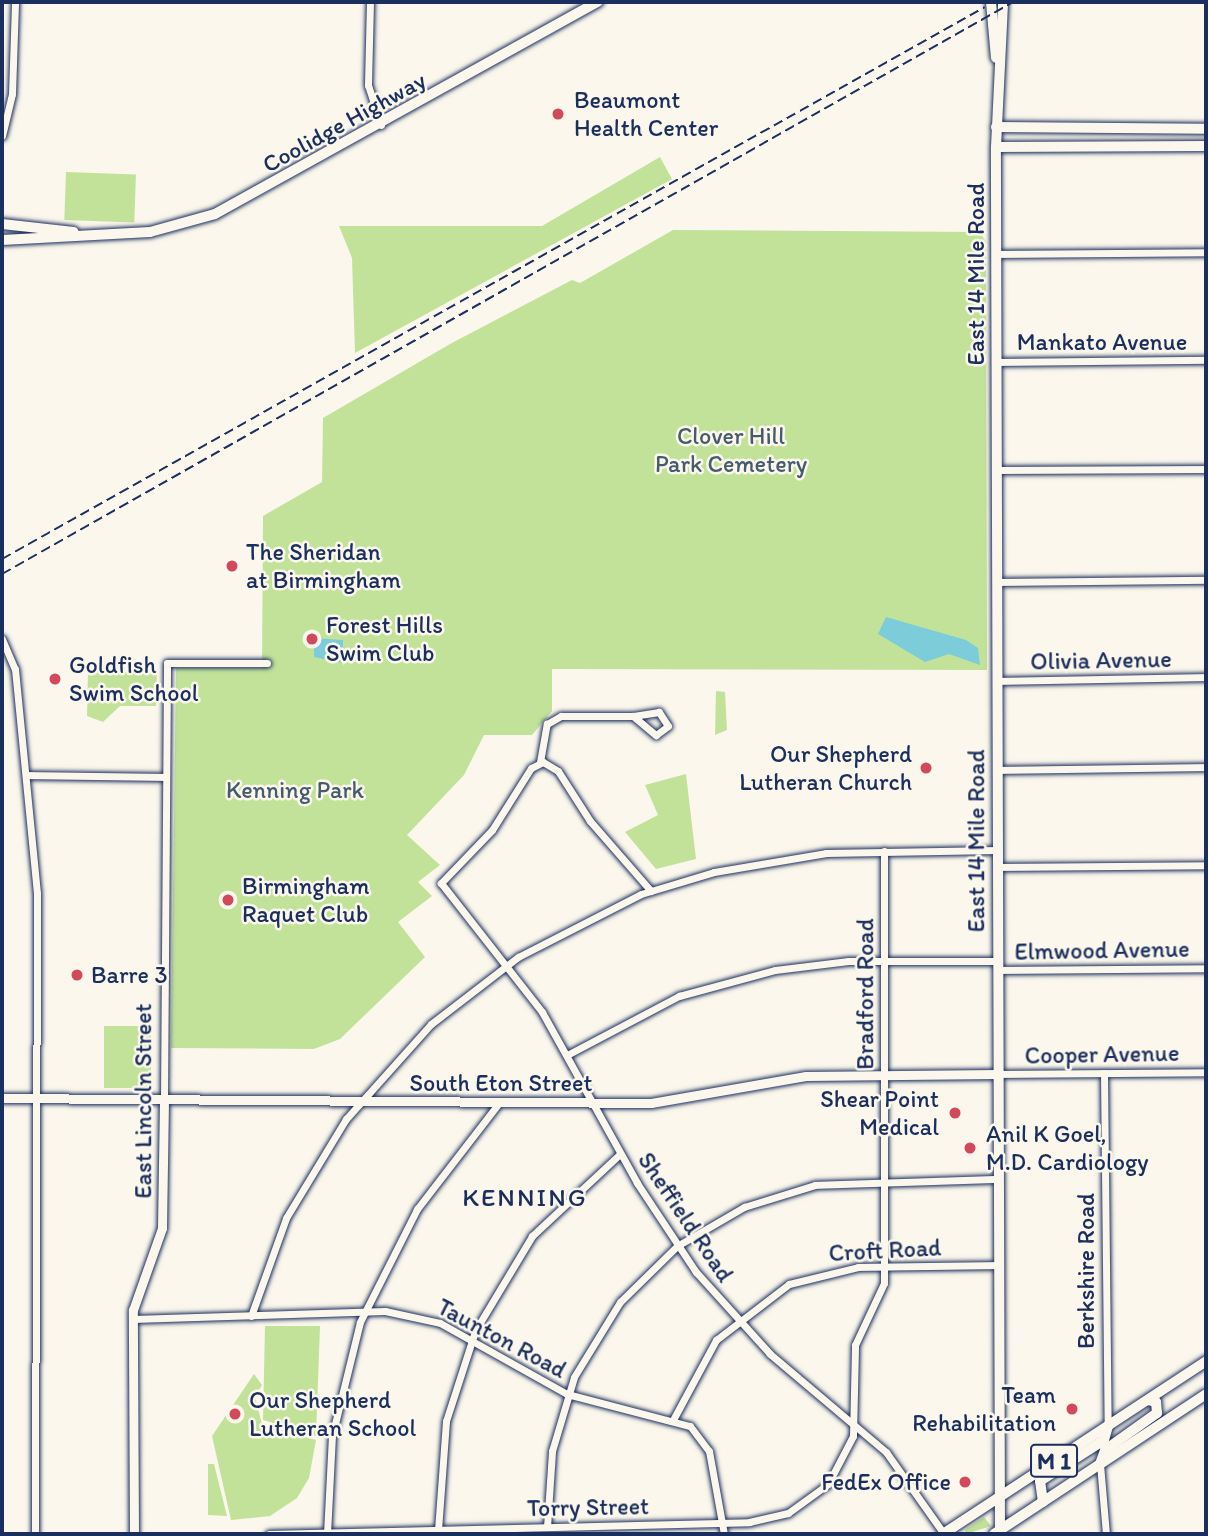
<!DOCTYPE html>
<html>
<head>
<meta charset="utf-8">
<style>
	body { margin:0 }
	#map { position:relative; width:1208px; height:1536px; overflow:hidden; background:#fbf7ec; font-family:Itim,sans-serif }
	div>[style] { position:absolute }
	.green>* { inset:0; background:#c2e29a; transform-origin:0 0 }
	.water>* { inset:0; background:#7dccda }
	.roads { filter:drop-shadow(0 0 2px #1b2f5e) drop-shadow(0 0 2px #1b2f5e) }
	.minor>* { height:7px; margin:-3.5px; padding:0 3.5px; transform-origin:3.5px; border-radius:3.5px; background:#fbf7ec }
	.tertiary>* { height:9px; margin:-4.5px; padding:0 4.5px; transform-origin:4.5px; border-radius:4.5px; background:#fbf7ec }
	.secondary>* { height:10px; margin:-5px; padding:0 5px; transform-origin:5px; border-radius:5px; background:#fbf7ec }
	.primary>* { height:10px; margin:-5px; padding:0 5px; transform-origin:5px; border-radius:5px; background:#fbf7ec }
	.rail>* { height:2px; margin-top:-1px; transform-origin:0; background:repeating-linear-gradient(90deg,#1b2f5e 0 10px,transparent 0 15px) }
	.dots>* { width:19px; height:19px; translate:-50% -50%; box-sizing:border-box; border:4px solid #fbf7ec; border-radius:50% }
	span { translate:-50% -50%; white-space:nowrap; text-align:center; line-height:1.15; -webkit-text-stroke:5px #fbf7ec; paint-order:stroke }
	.shield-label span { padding:2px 5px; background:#fbf7ec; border:2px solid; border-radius:5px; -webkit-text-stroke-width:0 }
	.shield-label { font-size:23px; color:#1b2f5e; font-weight:700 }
	.poi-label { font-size:24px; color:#1b2f5e }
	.left { translate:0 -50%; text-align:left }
	.right { translate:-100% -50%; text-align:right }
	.street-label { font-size:24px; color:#1b2f5e }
	.park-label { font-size:24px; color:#455c6d }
	.neighbourhood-label { font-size:26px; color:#1b2f5e; letter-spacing:2px }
	.frame { position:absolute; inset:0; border:4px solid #1b2f5e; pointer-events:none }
</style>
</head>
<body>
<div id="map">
	<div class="green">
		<i style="clip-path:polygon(660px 157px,672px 179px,355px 353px,352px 258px,339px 226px,542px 226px)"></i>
		<i style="left:66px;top:172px;width:70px;height:48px;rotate:2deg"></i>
		<i style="clip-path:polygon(673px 230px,980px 232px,986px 242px,987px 670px,552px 669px,552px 711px,532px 735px,484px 735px,464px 775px,407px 835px,440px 865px,418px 882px,432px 896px,398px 922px,425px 957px,340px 1039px,314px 1049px,171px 1048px,176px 668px,262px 668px,263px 516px,322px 482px,323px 418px,450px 344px,572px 280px,580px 283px)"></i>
		<i style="clip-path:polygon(88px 671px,157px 673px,156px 706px,120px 706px,103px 722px,87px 716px)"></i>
		<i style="clip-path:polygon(716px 691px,725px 692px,727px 730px,715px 735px)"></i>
		<i style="clip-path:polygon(686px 774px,696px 859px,656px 869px,625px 832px,658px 815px,645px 785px)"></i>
		<i style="left:104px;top:1026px;width:47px;height:62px"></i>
		<i style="clip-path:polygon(265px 1326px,320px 1326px,316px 1436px,263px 1420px)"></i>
		<i style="clip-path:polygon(254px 1374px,262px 1385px,255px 1397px,262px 1424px,316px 1440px,309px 1478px,297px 1498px,270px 1516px,231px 1520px,212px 1436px)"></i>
		<i style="clip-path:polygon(208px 1464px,214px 1464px,227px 1516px,208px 1515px)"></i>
		<i style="clip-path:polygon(984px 1517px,991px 1526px,966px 1534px,965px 1530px)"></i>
	</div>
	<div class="water">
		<i style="clip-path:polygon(886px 617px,966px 640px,978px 648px,980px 665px,949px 654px,925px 662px,878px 634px)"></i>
		<i style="clip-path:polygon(314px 638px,343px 640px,343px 663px,314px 657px)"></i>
	</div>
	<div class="roads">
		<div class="minor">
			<i style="left:370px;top:2px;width:83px;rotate:91.4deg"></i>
			<i style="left:368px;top:85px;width:42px;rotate:72deg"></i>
			<i style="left:2px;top:136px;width:43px;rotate:-76.6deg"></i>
			<i style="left:12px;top:94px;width:92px;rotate:-88.1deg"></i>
			<i style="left:997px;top:254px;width:209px;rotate:-0.5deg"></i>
			<i style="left:998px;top:362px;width:208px;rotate:-0.6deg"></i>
			<i style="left:998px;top:470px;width:208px;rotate:-0.3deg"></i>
			<i style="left:998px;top:582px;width:208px;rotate:-0.6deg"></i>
			<i style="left:2px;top:639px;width:33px;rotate:67deg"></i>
			<i style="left:15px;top:669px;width:225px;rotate:84.4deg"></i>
			<i style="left:37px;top:893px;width:641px;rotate:90.18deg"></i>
			<i style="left:997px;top:681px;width:209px;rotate:-1.1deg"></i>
			<i style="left:540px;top:762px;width:39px;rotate:-80deg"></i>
			<i style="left:547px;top:724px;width:16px;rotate:-30deg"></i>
			<i style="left:561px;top:716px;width:72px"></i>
			<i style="left:633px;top:716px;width:30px;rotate:40deg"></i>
			<i style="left:656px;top:735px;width:15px;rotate:-37deg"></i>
			<i style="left:668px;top:726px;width:17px;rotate:-123deg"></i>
			<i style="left:659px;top:712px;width:26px;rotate:171deg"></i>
			<i style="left:996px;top:770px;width:210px;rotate:-0.8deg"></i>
			<i style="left:26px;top:775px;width:139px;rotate:0.8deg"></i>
			<i style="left:997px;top:867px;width:209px;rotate:-0.5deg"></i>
			<i style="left:651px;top:891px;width:93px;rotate:-131.1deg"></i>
			<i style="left:590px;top:821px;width:59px;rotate:-122.6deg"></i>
			<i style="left:558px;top:771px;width:17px;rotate:-149deg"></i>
			<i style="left:543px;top:762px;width:13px;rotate:153deg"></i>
			<i style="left:531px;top:768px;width:73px;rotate:122.2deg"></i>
			<i style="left:492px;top:830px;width:74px;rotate:133.9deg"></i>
			<i style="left:441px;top:883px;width:164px;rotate:51.9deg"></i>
			<i style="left:542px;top:1012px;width:196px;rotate:60.9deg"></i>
			<i style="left:637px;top:1183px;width:107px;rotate:56.5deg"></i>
			<i style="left:696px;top:1272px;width:110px;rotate:47.9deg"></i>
			<i style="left:770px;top:1354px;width:152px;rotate:40.2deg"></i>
			<i style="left:886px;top:1452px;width:100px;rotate:54.7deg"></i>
			<i style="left:997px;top:970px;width:209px;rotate:-0.5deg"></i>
			<i style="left:567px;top:1055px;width:127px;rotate:-27.8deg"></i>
			<i style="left:679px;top:996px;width:99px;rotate:-15.2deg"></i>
			<i style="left:775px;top:970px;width:74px;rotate:-7deg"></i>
			<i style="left:848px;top:961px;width:149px"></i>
			<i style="left:1104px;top:1073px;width:353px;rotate:89.4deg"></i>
			<i style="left:997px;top:1074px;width:209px;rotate:-0.5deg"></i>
			<i style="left:164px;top:1102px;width:439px;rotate:-89.6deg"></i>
			<i style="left:167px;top:663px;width:100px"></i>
			<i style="left:251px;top:1316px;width:104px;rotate:-70.3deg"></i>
			<i style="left:286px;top:1218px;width:116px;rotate:-58.8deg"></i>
			<i style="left:346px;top:1119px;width:127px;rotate:-48.2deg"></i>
			<i style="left:431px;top:1024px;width:110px;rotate:-37.6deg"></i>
			<i style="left:518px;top:957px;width:138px;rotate:-27.1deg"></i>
			<i style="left:641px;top:894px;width:76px;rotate:-16.8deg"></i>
			<i style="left:714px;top:872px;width:114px;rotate:-9.6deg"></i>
			<i style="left:826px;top:853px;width:171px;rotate:-1deg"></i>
			<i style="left:133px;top:1319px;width:252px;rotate:-1.8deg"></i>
			<i style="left:385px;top:1311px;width:56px;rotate:12.3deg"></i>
			<i style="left:440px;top:1323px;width:145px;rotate:29.2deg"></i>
			<i style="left:567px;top:1394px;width:127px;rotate:14.6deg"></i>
			<i style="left:690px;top:1426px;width:31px;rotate:53deg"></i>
			<i style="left:709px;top:1451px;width:84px;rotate:79.8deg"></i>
			<i style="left:674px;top:1418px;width:89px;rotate:-61.7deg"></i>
			<i style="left:716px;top:1340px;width:92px;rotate:-37.5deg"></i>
			<i style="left:789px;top:1284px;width:71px;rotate:-13.8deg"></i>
			<i style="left:858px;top:1267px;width:141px;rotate:-0.8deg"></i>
			<i style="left:1100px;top:1464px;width:70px;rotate:85.1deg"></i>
			<i style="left:547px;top:1527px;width:76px;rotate:-86.2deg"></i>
			<i style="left:552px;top:1451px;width:77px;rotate:-73.4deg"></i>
			<i style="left:574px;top:1377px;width:88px;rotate:-58.5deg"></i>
			<i style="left:620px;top:1302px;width:80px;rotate:-44.5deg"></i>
			<i style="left:677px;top:1246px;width:78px;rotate:-30.2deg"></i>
			<i style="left:744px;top:1207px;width:74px;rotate:-17.2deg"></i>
			<i style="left:815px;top:1185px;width:183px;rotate:-1.9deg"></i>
			<i style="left:438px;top:1530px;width:109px;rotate:-85.8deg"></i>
			<i style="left:446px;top:1421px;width:95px;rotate:-72.1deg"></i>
			<i style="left:475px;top:1331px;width:111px;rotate:-59deg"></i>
			<i style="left:532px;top:1236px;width:120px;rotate:-43deg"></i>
			<i style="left:269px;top:1534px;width:480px;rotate:-1.4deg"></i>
			<i style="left:749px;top:1522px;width:40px;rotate:-13deg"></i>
			<i style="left:788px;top:1513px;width:49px;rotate:-35.9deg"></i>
			<i style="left:828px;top:1484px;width:54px;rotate:-62.5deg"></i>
			<i style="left:853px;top:1436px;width:91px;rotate:-88.7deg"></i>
			<i style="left:855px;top:1345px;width:68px;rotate:-64.9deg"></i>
			<i style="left:884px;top:1283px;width:432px;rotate:-90deg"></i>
			<i style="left:327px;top:1534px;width:98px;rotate:-87.1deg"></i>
			<i style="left:332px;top:1436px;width:117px;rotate:-76.2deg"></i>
			<i style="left:360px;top:1322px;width:127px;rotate:-63.2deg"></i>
			<i style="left:417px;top:1209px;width:134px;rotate:-52.3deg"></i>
		</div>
		<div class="tertiary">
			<i style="left:2px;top:1098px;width:649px;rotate:0.44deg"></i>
			<i style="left:651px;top:1103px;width:157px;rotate:-9.9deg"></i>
			<i style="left:806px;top:1076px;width:191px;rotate:-0.6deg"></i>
			<i style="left:134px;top:1534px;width:224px;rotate:-90.3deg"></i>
			<i style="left:133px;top:1310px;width:87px;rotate:-70.5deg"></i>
			<i style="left:162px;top:1228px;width:126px;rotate:-89.1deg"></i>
		</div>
		<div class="secondary">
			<i style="left:991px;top:2px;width:56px;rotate:84.9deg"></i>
			<i style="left:996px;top:127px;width:210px;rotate:0.5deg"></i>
			<i style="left:996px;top:147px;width:210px;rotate:-0.3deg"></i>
			<i style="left:2px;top:224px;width:72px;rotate:6.3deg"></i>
			<i style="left:2px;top:240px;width:148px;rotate:-3.1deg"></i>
			<i style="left:150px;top:232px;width:67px;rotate:-15.5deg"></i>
			<i style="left:215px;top:214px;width:438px;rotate:-29deg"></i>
			<i style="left:1000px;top:1534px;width:1387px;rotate:-90.17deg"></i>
			<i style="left:996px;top:147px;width:145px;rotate:-87.2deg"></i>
		</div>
		<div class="primary">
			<i style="left:1100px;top:1464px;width:15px;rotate:-70deg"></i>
			<i style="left:1105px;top:1450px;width:64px;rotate:-35.4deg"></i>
			<i style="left:1157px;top:1413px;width:11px;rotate:-95deg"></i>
			<i style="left:1156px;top:1402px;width:8px;rotate:-166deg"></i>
			<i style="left:1043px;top:1502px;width:21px;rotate:-98deg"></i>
			<i style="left:1040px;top:1481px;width:76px;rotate:-32.6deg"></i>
			<i style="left:1104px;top:1440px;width:15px;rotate:-74deg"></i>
			<i style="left:943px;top:1534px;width:315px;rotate:-33.3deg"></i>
			<i style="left:994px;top:1534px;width:254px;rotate:-33.4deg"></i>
		</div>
	</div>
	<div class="rail">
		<i style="left:2px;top:559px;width:1127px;rotate:-29.32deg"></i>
		<i style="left:2px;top:574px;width:1162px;rotate:-29.5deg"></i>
	</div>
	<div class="dots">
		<i style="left:558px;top:114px;background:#d1495b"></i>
		<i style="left:232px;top:566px;background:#d1495b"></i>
		<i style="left:312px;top:639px;background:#d1495b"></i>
		<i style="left:55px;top:679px;background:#d1495b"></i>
		<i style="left:926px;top:768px;background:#d1495b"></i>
		<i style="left:228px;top:900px;background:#d1495b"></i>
		<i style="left:77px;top:975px;background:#d1495b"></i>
		<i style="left:955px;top:1113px;background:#d1495b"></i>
		<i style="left:970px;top:1148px;background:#d1495b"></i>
		<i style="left:1072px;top:1409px;background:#d1495b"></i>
		<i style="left:235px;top:1414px;background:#d1495b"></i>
		<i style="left:965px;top:1482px;background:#d1495b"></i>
	</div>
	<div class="shield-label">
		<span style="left:1054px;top:1461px">M 1</span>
	</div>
	<div class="poi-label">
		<span class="left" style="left:574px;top:114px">Beaumont<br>Health Center</span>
		<span class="left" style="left:246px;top:566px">The Sheridan<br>at Birmingham</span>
		<span class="left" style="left:326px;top:639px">Forest Hills<br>Swim Club</span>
		<span class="left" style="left:69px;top:679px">Goldfish<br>Swim School</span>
		<span class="right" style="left:912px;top:768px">Our Shepherd<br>Lutheran Church</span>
		<span class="left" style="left:242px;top:900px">Birmingham<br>Raquet Club</span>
		<span class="left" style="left:91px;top:975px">Barre 3</span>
		<span class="right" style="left:939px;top:1113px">Shear Point<br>Medical</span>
		<span class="left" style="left:986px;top:1148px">Anil K Goel,<br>M.D. Cardiology</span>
		<span class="right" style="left:1056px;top:1409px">Team<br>Rehabilitation</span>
		<span class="left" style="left:249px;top:1414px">Our Shepherd<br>Lutheran School</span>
		<span class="right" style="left:951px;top:1482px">FedEx Office</span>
	</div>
	<div class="street-label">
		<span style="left:344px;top:122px;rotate:-29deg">Coolidge Highway</span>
		<span style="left:976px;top:274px;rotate:-90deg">East 14 Mile Road</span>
		<span style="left:1102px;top:342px">Mankato Avenue</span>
		<span style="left:1101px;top:660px;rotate:-1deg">Olivia Avenue</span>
		<span style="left:976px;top:841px;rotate:-90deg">East 14 Mile Road</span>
		<span style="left:1102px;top:950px;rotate:-1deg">Elmwood Avenue</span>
		<span style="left:865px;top:994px;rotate:-90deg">Bradford Road</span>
		<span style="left:1102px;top:1054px;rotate:-1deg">Cooper Avenue</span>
		<span style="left:501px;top:1083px">South Eton Street</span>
		<span style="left:143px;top:1101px;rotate:-90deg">East Lincoln Street</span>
		<span style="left:686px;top:1217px;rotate:56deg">Sheffield Road</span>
		<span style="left:885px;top:1250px;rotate:-3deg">Croft Road</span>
		<span style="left:1086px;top:1271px;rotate:-90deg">Berkshire Road</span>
		<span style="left:502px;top:1338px;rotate:28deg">Taunton Road</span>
		<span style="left:588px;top:1507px;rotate:-1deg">Torry Street</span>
	</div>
	<div class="park-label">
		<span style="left:731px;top:450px">Clover Hill<br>Park Cemetery</span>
		<span style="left:295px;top:790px">Kenning Park</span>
	</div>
	<div class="neighbourhood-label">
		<span style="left:525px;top:1198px">KENNING</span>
	</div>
	<div class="frame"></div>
</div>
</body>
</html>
